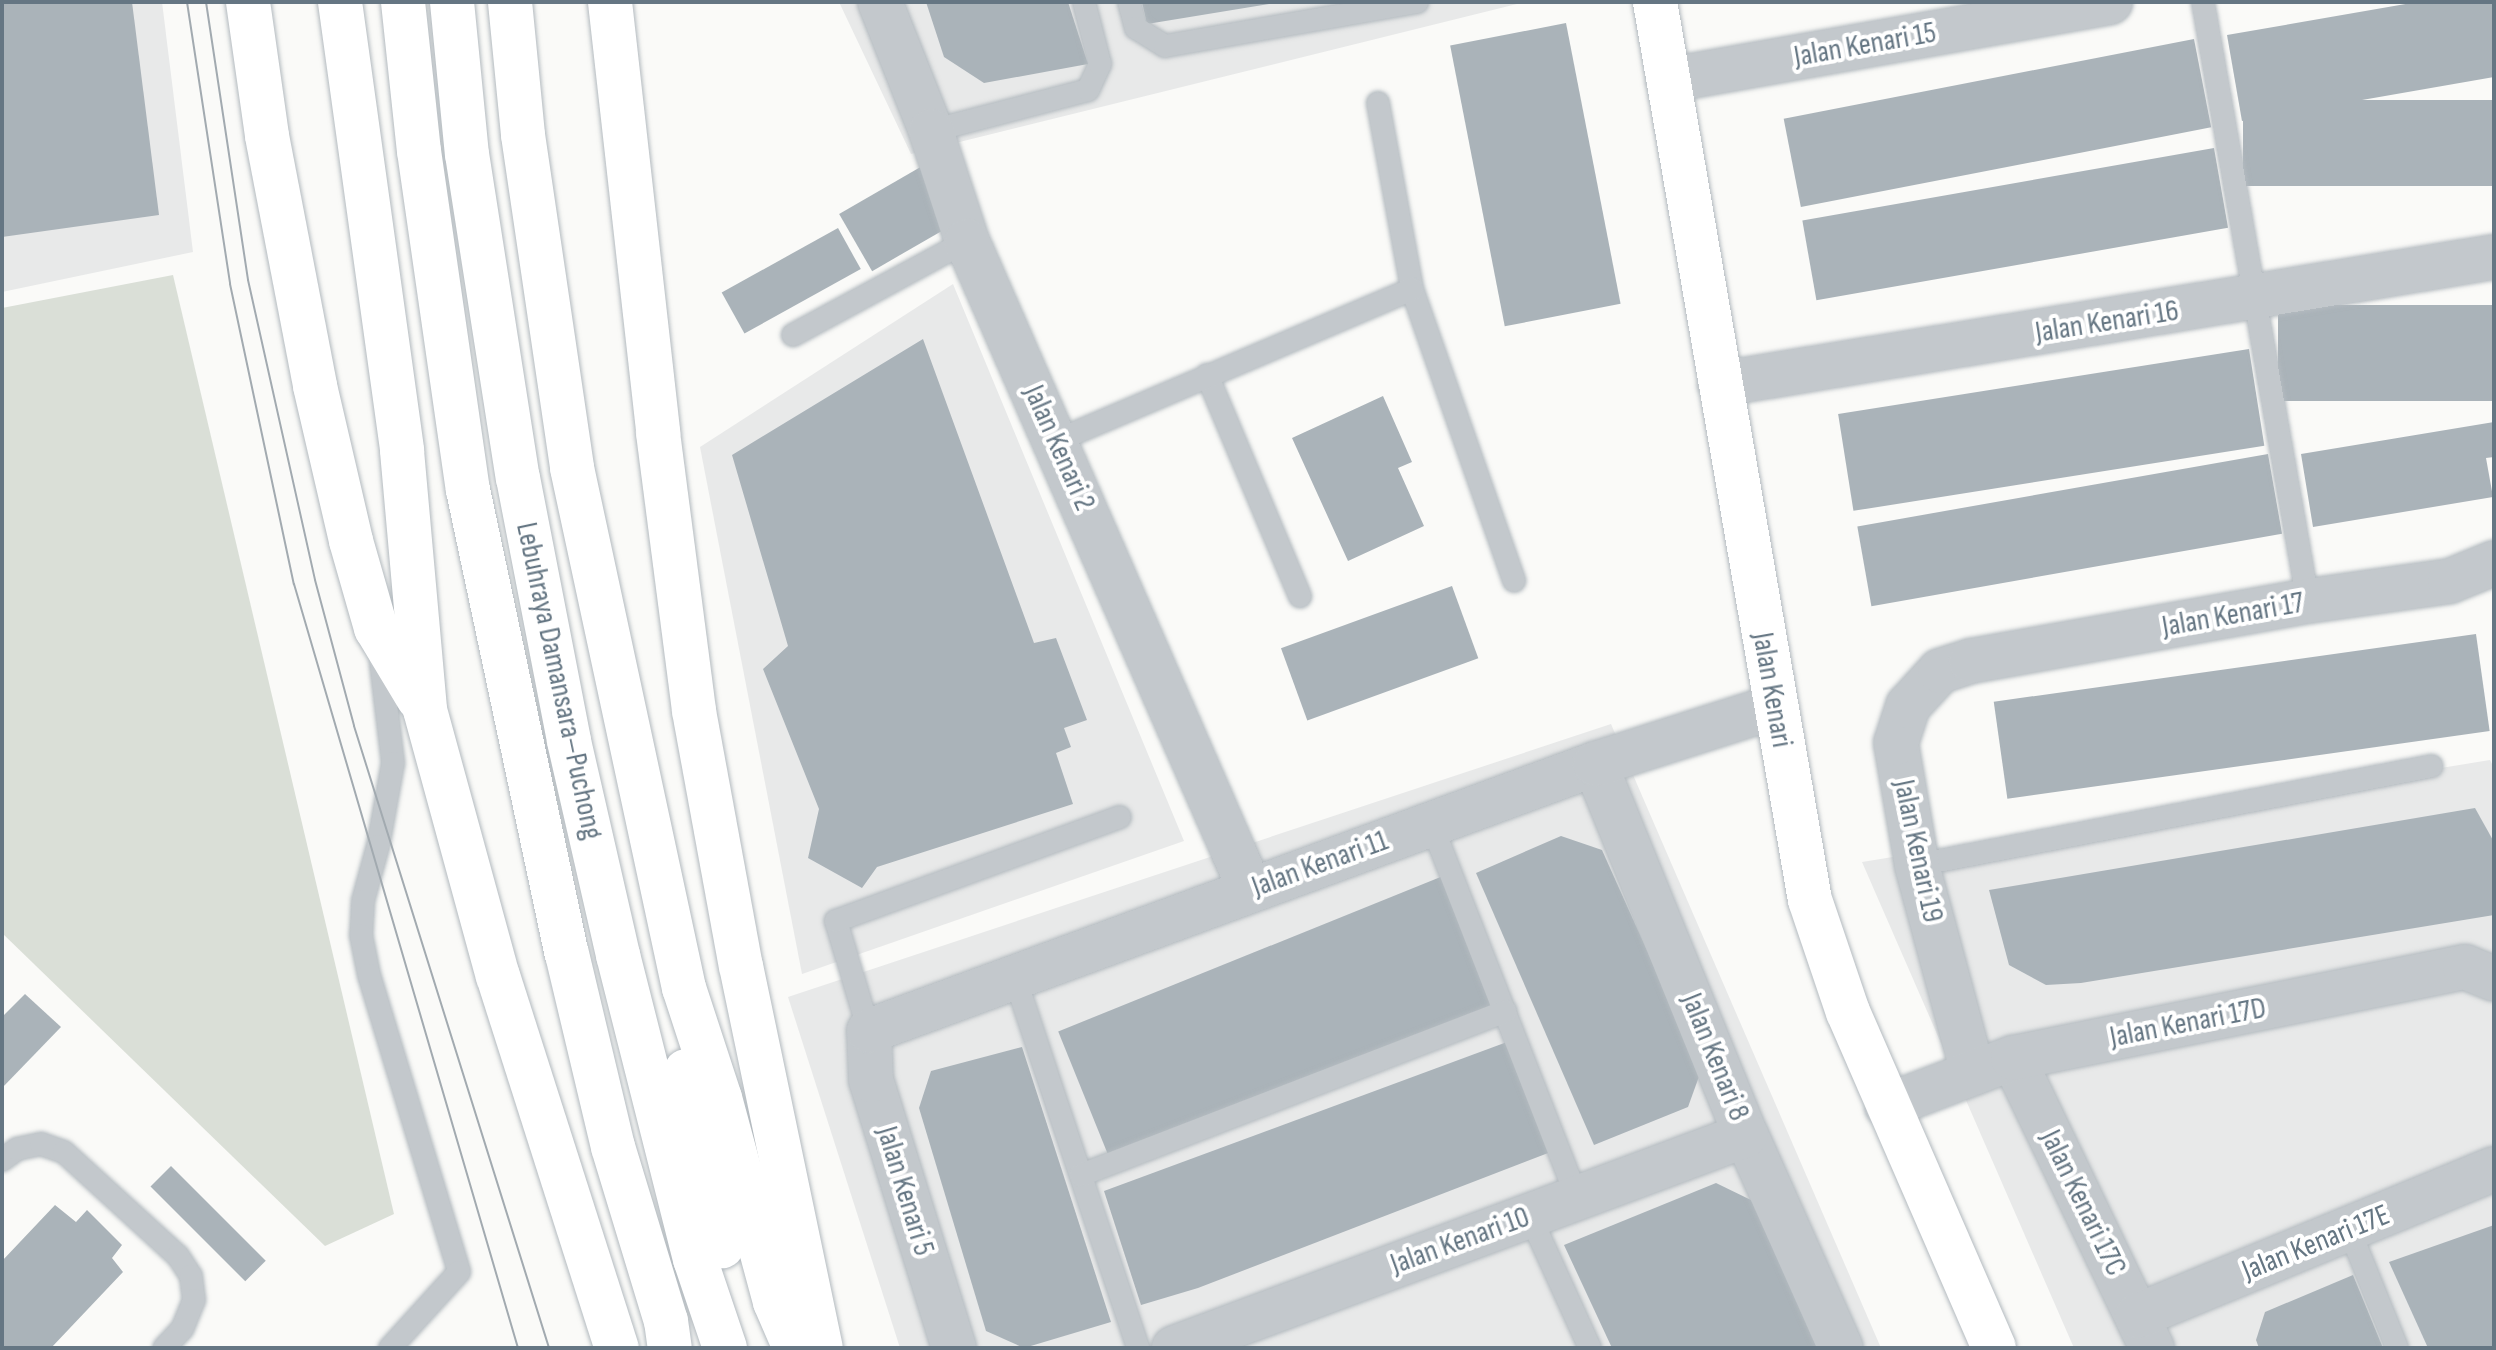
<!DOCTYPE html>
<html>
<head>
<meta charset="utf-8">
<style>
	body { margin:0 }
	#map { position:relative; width:2496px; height:1350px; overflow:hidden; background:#fafaf8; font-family:"Sofia Sans Condensed",sans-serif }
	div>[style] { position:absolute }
	.built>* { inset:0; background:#e8e9e9 }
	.green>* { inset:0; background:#dadfd7 }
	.building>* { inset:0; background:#aab3b9; transform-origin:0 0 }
	.roads { filter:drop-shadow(0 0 2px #b3babf) drop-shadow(0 0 2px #b3babf) }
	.lane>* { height:22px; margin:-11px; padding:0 11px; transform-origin:11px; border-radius:11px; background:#c3c8cc }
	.street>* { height:44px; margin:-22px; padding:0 22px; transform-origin:22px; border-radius:22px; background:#c3c8cc }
	.secondary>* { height:44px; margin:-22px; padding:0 22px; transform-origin:22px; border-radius:22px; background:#fff }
	.highway>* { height:44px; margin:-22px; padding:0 22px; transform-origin:22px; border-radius:22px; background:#fff }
	.tram>* { height:2px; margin:-1px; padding:0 1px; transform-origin:1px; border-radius:1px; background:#a2aab0 }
	span { translate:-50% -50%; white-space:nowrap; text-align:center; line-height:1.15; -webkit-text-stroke:8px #fff; paint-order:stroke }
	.street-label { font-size:30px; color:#657683 }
	.frame { position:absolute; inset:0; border:4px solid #657683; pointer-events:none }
</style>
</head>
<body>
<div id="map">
	<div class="built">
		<i style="clip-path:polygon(2px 2px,162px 2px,193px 252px,2px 292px)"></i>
		<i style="clip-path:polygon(839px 2px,1525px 2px,911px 154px)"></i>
		<i style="clip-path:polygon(953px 284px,1184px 841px,802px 974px,700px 447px)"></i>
		<i style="clip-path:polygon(1611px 724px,1881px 1348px,900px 1348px,788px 997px)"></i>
		<i style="clip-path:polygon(2490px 760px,2494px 768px,2494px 1348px,2074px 1348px,1862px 862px)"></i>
	</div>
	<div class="green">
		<i style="clip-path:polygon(173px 275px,394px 1214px,325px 1246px,2px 933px,2px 308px)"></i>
	</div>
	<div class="building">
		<i style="clip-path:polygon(2px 2px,132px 2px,159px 215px,2px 237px)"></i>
		<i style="clip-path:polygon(926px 2px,1068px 2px,1088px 64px,984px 83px,944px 57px)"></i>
		<i style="clip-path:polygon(1142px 2px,1269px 2px,1269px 4px,1147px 24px)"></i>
		<i style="clip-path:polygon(2417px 2px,2494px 2px,2494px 77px,2242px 121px,2227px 35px)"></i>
		<i style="left:1566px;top:23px;width:286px;height:118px;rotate:79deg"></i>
		<i style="left:2194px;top:39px;width:90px;height:418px;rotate:79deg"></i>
		<i style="left:2494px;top:100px;width:86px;height:251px;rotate:90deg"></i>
		<i style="left:2214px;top:148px;width:81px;height:418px;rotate:80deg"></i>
		<i style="left:924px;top:165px;width:66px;height:98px;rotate:60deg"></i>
		<i style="left:838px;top:228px;width:47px;height:133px;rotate:61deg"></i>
		<i style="left:2494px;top:305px;width:96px;height:216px;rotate:90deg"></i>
		<i style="clip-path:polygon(923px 339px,1034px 643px,1056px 638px,1087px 720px,1064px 728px,1071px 747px,1056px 753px,1073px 804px,877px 867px,862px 888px,808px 858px,819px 809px,763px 669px,788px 646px,732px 455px)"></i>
		<i style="left:2249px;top:349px;width:98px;height:416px;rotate:81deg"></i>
		<i style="clip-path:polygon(1383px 396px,1412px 462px,1398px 468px,1424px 526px,1348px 561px,1292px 438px)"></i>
		<i style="clip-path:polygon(2494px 422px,2494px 457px,2486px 458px,2493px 497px,2313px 527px,2301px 454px)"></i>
		<i style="left:2268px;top:454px;width:81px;height:417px;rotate:80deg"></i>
		<i style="left:1452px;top:586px;width:77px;height:182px;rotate:70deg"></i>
		<i style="left:2476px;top:634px;width:98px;height:487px;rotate:82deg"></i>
		<i style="clip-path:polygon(2475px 808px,2494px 842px,2494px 915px,2081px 983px,2046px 985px,2009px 965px,1989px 890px)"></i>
		<i style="clip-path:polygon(1561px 836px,1602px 850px,1701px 1071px,1688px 1107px,1594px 1145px,1476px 873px)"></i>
		<i style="left:1443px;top:876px;width:139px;height:415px;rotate:68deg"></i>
		<i style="clip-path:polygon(25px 994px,61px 1027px,2px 1088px,2px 1017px)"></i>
		<i style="clip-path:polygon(1507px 1042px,1556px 1150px,1198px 1288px,1141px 1305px,1104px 1191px)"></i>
		<i style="clip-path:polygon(1022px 1047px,1111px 1322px,1024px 1348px,986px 1331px,919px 1108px,931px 1071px)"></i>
		<i style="left:171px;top:1166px;width:134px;height:29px;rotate:45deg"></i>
		<i style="clip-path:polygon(1716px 1183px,1753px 1201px,1819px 1348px,1612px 1348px,1564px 1245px)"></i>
		<i style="clip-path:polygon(55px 1205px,76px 1222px,87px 1210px,122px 1245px,112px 1258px,123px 1272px,51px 1348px,2px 1348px,2px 1261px)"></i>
		<i style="clip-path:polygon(2494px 1225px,2494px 1348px,2428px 1348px,2389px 1262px)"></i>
		<i style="clip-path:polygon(2353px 1275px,2383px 1348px,2259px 1348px,2256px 1340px,2265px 1312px)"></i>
	</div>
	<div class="roads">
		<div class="lane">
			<i style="left:1129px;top:2px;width:27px;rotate:75deg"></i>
			<i style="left:1136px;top:28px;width:34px;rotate:32deg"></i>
			<i style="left:1165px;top:46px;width:256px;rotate:-9.9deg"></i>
			<i style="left:2203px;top:2px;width:608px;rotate:80.06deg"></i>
			<i style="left:1378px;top:103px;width:189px;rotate:79.6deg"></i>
			<i style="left:1412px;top:289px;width:309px;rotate:70.7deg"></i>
			<i style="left:931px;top:131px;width:162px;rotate:-14.6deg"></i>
			<i style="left:1088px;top:90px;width:29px;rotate:-65deg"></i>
			<i style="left:1100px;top:64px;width:64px;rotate:-104.5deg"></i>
			<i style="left:793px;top:335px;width:198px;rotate:-28.4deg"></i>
			<i style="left:1207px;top:375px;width:240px;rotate:67.2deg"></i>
			<i style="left:1056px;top:441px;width:387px;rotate:-23.1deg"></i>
			<i style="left:380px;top:655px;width:109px;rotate:83.1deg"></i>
			<i style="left:393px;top:763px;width:84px;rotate:100.2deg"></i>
			<i style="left:378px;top:846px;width:57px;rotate:105.3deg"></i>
			<i style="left:363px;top:901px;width:34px;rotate:93deg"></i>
			<i style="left:361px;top:935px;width:41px;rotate:78.7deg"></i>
			<i style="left:369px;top:975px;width:310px;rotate:73.1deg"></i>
			<i style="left:459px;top:1272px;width:103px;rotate:132.2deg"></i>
			<i style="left:1431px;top:823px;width:402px;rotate:68.7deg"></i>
			<i style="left:1917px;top:865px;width:524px;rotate:-10.88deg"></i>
			<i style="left:1015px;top:978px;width:390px;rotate:71.6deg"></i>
			<i style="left:869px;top:1031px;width:115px;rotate:-106.7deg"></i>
			<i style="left:836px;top:921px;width:302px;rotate:-20.1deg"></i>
			<i style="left:2px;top:1160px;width:19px;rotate:-36deg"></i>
			<i style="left:17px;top:1149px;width:25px;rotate:-12deg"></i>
			<i style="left:41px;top:1144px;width:24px;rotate:19deg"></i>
			<i style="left:64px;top:1152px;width:154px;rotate:42.4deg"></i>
			<i style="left:178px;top:1256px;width:24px;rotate:57deg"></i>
			<i style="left:191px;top:1276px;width:24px;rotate:83deg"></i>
			<i style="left:194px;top:1300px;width:31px;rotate:112deg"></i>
			<i style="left:182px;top:1329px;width:26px;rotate:133deg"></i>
			<i style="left:1081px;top:1175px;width:455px;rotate:-21.1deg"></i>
			<i style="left:1530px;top:1216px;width:145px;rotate:65.6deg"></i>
			<i style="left:2349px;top:1229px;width:128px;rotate:68deg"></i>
		</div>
		<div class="street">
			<i style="left:880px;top:2px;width:139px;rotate:68.4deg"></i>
			<i style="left:931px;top:131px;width:116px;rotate:71.9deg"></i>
			<i style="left:967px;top:241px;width:707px;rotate:66.41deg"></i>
			<i style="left:1668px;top:80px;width:449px;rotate:-10deg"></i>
			<i style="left:1720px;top:384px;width:784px;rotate:-9.32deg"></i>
			<i style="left:1595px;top:764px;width:401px;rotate:67.9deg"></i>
			<i style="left:1746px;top:1135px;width:233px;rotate:66deg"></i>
			<i style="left:2013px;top:1058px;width:322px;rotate:64.4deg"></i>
			<i style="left:1973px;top:1073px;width:215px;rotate:-105.1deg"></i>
			<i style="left:1917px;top:865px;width:124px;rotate:-99.8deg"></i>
			<i style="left:1896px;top:743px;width:39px;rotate:-72deg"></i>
			<i style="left:1908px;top:706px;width:47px;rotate:-47.6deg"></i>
			<i style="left:1940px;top:671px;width:33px;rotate:-18deg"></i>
			<i style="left:1971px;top:661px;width:342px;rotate:-10.1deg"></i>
			<i style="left:2308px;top:601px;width:143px;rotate:-8deg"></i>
			<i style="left:2450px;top:581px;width:48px;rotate:-22.2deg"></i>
			<i style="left:1887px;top:1106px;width:135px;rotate:-20.9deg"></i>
			<i style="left:2013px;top:1058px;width:461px;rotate:-11.4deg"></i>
			<i style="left:2465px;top:967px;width:31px;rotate:22deg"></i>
			<i style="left:2137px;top:1316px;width:386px;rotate:-22.4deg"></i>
			<i style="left:954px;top:1348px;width:281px;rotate:-107.2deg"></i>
			<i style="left:871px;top:1080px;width:49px;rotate:-92.3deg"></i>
			<i style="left:869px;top:1031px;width:774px;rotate:-20.19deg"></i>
			<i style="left:1595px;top:764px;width:188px;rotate:-17.7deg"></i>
			<i style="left:1174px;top:1348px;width:610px;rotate:-20.42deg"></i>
		</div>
		<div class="secondary">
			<i style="left:1655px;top:2px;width:911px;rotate:80.21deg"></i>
			<i style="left:1810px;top:900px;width:118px;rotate:71.3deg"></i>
			<i style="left:1848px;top:1012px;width:366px;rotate:66.5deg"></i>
		</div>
		<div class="highway">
			<i style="left:248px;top:2px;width:135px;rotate:81.9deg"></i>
			<i style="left:267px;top:136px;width:255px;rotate:79.1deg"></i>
			<i style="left:315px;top:386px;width:159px;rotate:76.9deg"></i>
			<i style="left:351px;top:541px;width:91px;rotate:74deg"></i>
			<i style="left:376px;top:628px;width:82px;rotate:59deg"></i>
			<i style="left:340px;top:2px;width:453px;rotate:82.1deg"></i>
			<i style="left:402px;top:451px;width:260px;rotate:84.9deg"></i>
			<i style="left:425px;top:710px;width:276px;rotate:74.7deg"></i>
			<i style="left:498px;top:976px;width:391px;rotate:72.3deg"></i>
			<i style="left:403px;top:2px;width:150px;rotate:83.9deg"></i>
			<i style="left:419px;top:151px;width:343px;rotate:81.8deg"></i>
			<i style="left:468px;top:490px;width:474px;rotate:78deg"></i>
			<i style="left:567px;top:954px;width:198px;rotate:76.6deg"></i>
			<i style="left:613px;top:1147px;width:182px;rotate:73.1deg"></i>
			<i style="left:666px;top:1321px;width:27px;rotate:82deg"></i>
			<i style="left:452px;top:2px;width:153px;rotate:84.4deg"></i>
			<i style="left:467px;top:154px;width:328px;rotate:81.1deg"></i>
			<i style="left:518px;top:478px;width:268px;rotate:79deg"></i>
			<i style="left:569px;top:741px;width:220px;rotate:77.1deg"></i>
			<i style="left:618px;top:955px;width:314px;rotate:75.8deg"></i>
			<i style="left:695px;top:1259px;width:94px;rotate:71.4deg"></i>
			<i style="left:510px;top:2px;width:134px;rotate:84.4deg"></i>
			<i style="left:523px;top:135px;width:337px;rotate:81.6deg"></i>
			<i style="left:572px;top:468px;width:532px;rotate:77.85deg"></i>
			<i style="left:684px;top:988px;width:116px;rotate:71.9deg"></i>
			<i style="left:720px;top:1098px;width:211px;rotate:74.9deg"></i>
			<i style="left:775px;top:1302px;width:50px;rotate:66.5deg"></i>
			<i style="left:610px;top:2px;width:434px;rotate:83.6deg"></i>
			<i style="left:658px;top:433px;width:280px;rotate:82.6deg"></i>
			<i style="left:694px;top:711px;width:259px;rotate:79.6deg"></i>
			<i style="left:741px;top:966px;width:390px;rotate:78.2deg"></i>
			<i style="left:686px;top:1071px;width:179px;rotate:78.4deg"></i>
		</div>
	</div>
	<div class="tram">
		<i style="left:187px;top:2px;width:285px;rotate:81.3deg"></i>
		<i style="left:230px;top:284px;width:307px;rotate:78deg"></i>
		<i style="left:294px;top:584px;width:796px;rotate:73.66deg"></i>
		<i style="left:206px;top:2px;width:281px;rotate:81.4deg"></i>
		<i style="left:248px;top:280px;width:307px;rotate:77.4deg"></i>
		<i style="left:315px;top:580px;width:151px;rotate:75deg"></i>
		<i style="left:354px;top:726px;width:652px;rotate:72.59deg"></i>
	</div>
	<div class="street-label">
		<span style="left:1865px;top:45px;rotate:-10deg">Jalan Kenari 15</span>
		<span style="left:2107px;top:322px;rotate:-9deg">Jalan Kenari 16</span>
		<span style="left:1059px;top:448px;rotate:66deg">Jalan Kenari 2</span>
		<span style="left:2233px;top:615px;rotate:-10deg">Jalan Kenari 17</span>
		<span style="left:559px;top:681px;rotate:78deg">Lebuhraya Damansara–Puchong</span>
		<span style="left:1772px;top:690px;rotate:80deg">Jalan Kenari</span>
		<span style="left:1918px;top:851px;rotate:78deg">Jalan Kenari 19</span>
		<span style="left:1320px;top:864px;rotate:-20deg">Jalan Kenari 11</span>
		<span style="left:2188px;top:1023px;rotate:-11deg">Jalan Kenari 17D</span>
		<span style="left:1715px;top:1057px;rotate:68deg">Jalan Kenari 8</span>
		<span style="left:905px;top:1191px;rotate:73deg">Jalan Kenari 5</span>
		<span style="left:2083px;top:1203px;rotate:64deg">Jalan Kenari 17C</span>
		<span style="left:1460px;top:1241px;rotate:-20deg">Jalan Kenari 10</span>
		<span style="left:2316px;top:1243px;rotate:-22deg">Jalan Kenari 17E</span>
	</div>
	<div class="frame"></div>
</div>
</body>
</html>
